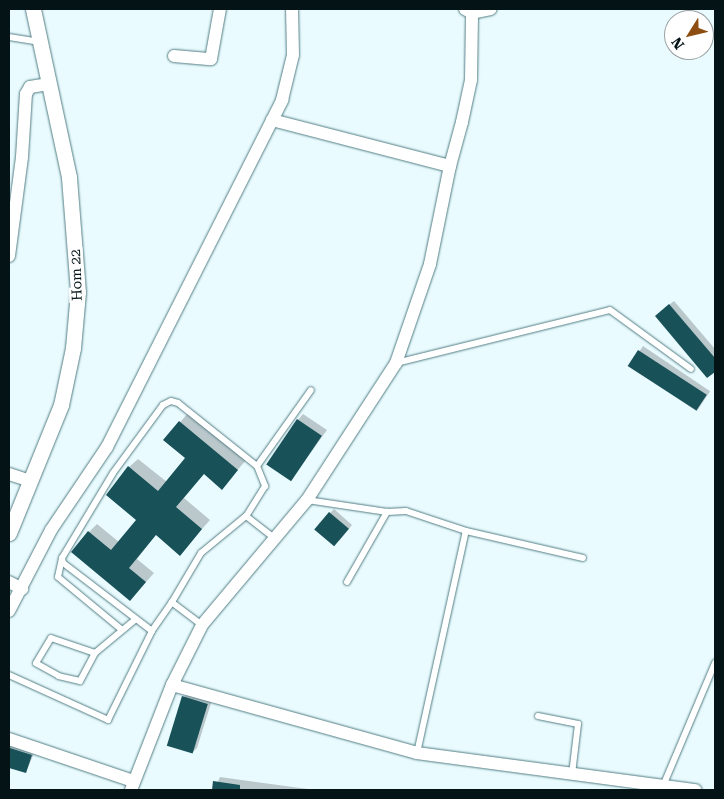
<!DOCTYPE html>
<html>
<head>
<meta charset="utf-8">
<style>
	body { margin:0 }
	#map { position:relative; width:724px; height:799px; overflow:hidden; background:#e9fbfe; font-family:"Roboto Serif",serif }
	div>[style] { position:absolute }
	.shadow>* { inset:0; background:#0003; transform-origin:0 0 }
	.building>* { inset:0; background:#195159; transform-origin:0 0 }
	.roads { filter:drop-shadow(0 0 1px #517d84) drop-shadow(0 0 1px #517d84) }
	.service>* { height:6px; margin:-3px; padding:0 3px; transform-origin:3px; border-radius:3px; background:#fff }
	.minor>* { height:12px; margin:-6px; padding:0 6px; transform-origin:6px; border-radius:6px; background:#fff }
	.tertiary>* { height:15px; margin:-7.5px; padding:0 7.5px; transform-origin:7.5px; border-radius:7.5px; background:#fff }
	span { translate:-50% -50%; white-space:nowrap; text-align:center; line-height:1.15; -webkit-text-stroke:5px #fff; paint-order:stroke }
	.street-label { font-size:14px; color:#031316 }
	.frame { position:absolute; inset:0; border:10px solid #031316; pointer-events:none }
	.north { position:absolute; left:664px; top:10px; width:50px; height:50px; box-sizing:border-box; background:#fff; border:1px solid #9aa1a2; border-radius:50%; rotate:234deg; font-size:14px; font-weight:700; line-height:20px; text-align:center; color:#031316 }
	.north::after { content:''; display:block; margin:auto; width:18px; height:22px; background:#8c4e11; clip-path:polygon(50% 0,100% 100%,50% 72%,0 100%) }
</style>
</head>
<body>
<div id="map">
	<div class="shadow">
		<i style="clip-path:polygon(674px 301px,715px 349px,715px 370px,708px 377px,660px 312px)"></i>
		<i style="left:643px;top:346px;width:81px;height:24px;rotate:34deg"></i>
		<i style="clip-path:polygon(188px 413px,246px 460px,230px 479px,204px 473px,184px 498px,210px 520px,180px 554px,156px 534px,137px 559px,154px 573px,130px 600px,89px 532px,97px 524px,119px 542px,137px 520px,129px 467px,138px 459px,167px 482px,187px 458px,165px 440px)"></i>
		<i style="clip-path:polygon(303px 414px,327px 430px,291px 480px,298px 420px)"></i>
		<i style="clip-path:polygon(334px 509px,352px 525px,339px 541px,330px 513px)"></i>
		<i style="clip-path:polygon(188px 693px,212px 700px,197px 748px,193px 752px,184px 697px)"></i>
		<i style="clip-path:polygon(9px 741px,35px 751px,26px 772px,9px 766px)"></i>
		<i style="clip-path:polygon(220px 777px,308px 789px,308px 790px,214px 790px)"></i>
	</div>
	<div class="building">
		<i style="clip-path:polygon(669px 304px,715px 358px,715px 372px,707px 378px,655px 316px)"></i>
		<i style="left:638px;top:350px;width:82px;height:19px;rotate:33deg"></i>
		<i style="left:297px;top:419px;width:30px;height:55px;rotate:34deg"></i>
		<i style="clip-path:polygon(179px 421px,238px 470px,222px 490px,204px 474px,176px 507px,202px 529px,180px 556px,156px 535px,129px 568px,146px 582px,130px 601px,71px 552px,88px 531px,111px 550px,136px 520px,106px 495px,128px 466px,158px 491px,185px 458px,163px 440px)"></i>
		<i style="left:329px;top:512px;width:26px;height:23px;rotate:40deg"></i>
		<i style="left:182px;top:696px;width:27px;height:52px;rotate:17deg"></i>
		<i style="clip-path:polygon(10px 748px,32px 755px,26px 773px,9px 768px)"></i>
		<i style="clip-path:polygon(213px 781px,240px 785px,240px 790px,212px 790px)"></i>
	</div>
	<div class="roads">
		<div class="service">
			<i style="left:9px;top:37px;width:30px;rotate:9deg"></i>
			<i style="left:396px;top:363px;width:220px;rotate:-13.9deg"></i>
			<i style="left:610px;top:310px;width:100px;rotate:36.1deg"></i>
			<i style="left:257px;top:466px;width:93px;rotate:-54.6deg"></i>
			<i style="left:307px;top:500px;width:81px;rotate:8.5deg"></i>
			<i style="left:387px;top:512px;width:19px;rotate:-3deg"></i>
			<i style="left:406px;top:511px;width:63px;rotate:18.4deg"></i>
			<i style="left:466px;top:531px;width:120px;rotate:13deg"></i>
			<i style="left:62px;top:558px;width:19px;rotate:102deg"></i>
			<i style="left:58px;top:577px;width:83px;rotate:39.6deg"></i>
			<i style="left:347px;top:582px;width:81px;rotate:-60.3deg"></i>
			<i style="left:172px;top:602px;width:35px;rotate:125deg"></i>
			<i style="left:152px;top:631px;width:112px;rotate:-142.6deg"></i>
			<i style="left:63px;top:563px;width:5px;rotate:-101deg"></i>
			<i style="left:62px;top:558px;width:99px;rotate:-59deg"></i>
			<i style="left:113px;top:473px;width:84px;rotate:-53.7deg"></i>
			<i style="left:163px;top:405px;width:9px;rotate:-27deg"></i>
			<i style="left:171px;top:401px;width:7px;rotate:16deg"></i>
			<i style="left:178px;top:403px;width:101px;rotate:38.6deg"></i>
			<i style="left:257px;top:466px;width:22px;rotate:68deg"></i>
			<i style="left:265px;top:486px;width:36px;rotate:122deg"></i>
			<i style="left:202px;top:625px;width:38px;rotate:-143deg"></i>
			<i style="left:172px;top:602px;width:57px;rotate:-59.4deg"></i>
			<i style="left:201px;top:553px;width:58px;rotate:-39.4deg"></i>
			<i style="left:246px;top:516px;width:34px;rotate:38deg"></i>
			<i style="left:95px;top:653px;width:32px;rotate:118deg"></i>
			<i style="left:80px;top:681px;width:22px;rotate:-167deg"></i>
			<i style="left:59px;top:676px;width:26px;rotate:-151deg"></i>
			<i style="left:36px;top:663px;width:29px;rotate:-59deg"></i>
			<i style="left:51px;top:638px;width:46px;rotate:18.8deg"></i>
			<i style="left:95px;top:653px;width:53px;rotate:-39.7deg"></i>
			<i style="left:9px;top:675px;width:109px;rotate:24.4deg"></i>
			<i style="left:108px;top:720px;width:99px;rotate:-63.7deg"></i>
			<i style="left:538px;top:716px;width:41px;rotate:11.3deg"></i>
			<i style="left:578px;top:724px;width:50px;rotate:96.8deg"></i>
			<i style="left:417px;top:753px;width:227px;rotate:-77.6deg"></i>
			<i style="left:663px;top:786px;width:134px;rotate:-67.1deg"></i>
		</div>
		<div class="minor">
			<i style="left:465px;top:9px;width:8px;rotate:30deg"></i>
			<i style="left:472px;top:13px;width:19px;rotate:-12deg"></i>
			<i style="left:174px;top:56px;width:37px;rotate:5deg"></i>
			<i style="left:211px;top:59px;width:51px;rotate:-79.8deg"></i>
			<i style="left:272px;top:120px;width:184px;rotate:14.5deg"></i>
			<i style="left:9px;top:256px;width:100px;rotate:-82.5deg"></i>
			<i style="left:22px;top:157px;width:63px;rotate:-86.4deg"></i>
			<i style="left:26px;top:94px;width:8px;rotate:-60deg"></i>
			<i style="left:30px;top:87px;width:19px;rotate:-9deg"></i>
			<i style="left:9px;top:474px;width:23px;rotate:18deg"></i>
			<i style="left:9px;top:582px;width:15px;rotate:28deg"></i>
			<i style="left:9px;top:611px;width:91px;rotate:-62.6deg"></i>
			<i style="left:51px;top:530px;width:100px;rotate:-56deg"></i>
			<i style="left:107px;top:447px;width:389px;rotate:-63.2deg"></i>
			<i style="left:282px;top:100px;width:46px;rotate:-76.3deg"></i>
			<i style="left:293px;top:55px;width:46px;rotate:-91.2deg"></i>
			<i style="left:172px;top:685px;width:254px;rotate:15.5deg"></i>
			<i style="left:417px;top:753px;width:281px;rotate:7.6deg"></i>
			<i style="left:9px;top:739px;width:131px;rotate:18.7deg"></i>
			<i style="left:131px;top:790px;width:113px;rotate:-68.7deg"></i>
			<i style="left:172px;top:685px;width:67px;rotate:-63.4deg"></i>
			<i style="left:202px;top:625px;width:163px;rotate:-50deg"></i>
			<i style="left:307px;top:500px;width:163px;rotate:-57deg"></i>
			<i style="left:396px;top:363px;width:105px;rotate:-71deg"></i>
			<i style="left:430px;top:264px;width:100px;rotate:-78.5deg"></i>
			<i style="left:450px;top:166px;width:46px;rotate:-74.7deg"></i>
			<i style="left:462px;top:122px;width:43px;rotate:-77.9deg"></i>
			<i style="left:471px;top:80px;width:67px;rotate:-89.1deg"></i>
		</div>
		<div class="tertiary">
			<i style="left:9px;top:533px;width:138px;rotate:-67.9deg"></i>
			<i style="left:61px;top:405px;width:58px;rotate:-78.1deg"></i>
			<i style="left:73px;top:348px;width:56px;rotate:-84.9deg"></i>
			<i style="left:78px;top:292px;width:115px;rotate:-94.5deg"></i>
			<i style="left:69px;top:177px;width:172px;rotate:-102.1deg"></i>
		</div>
	</div>
	<div class="street-label">
		<span style="left:76px;top:275px;rotate:-92deg">Hom 22</span>
	</div>
	<div class="frame"></div>
	<div class="north">N</div>
</div>
</body>
</html>
